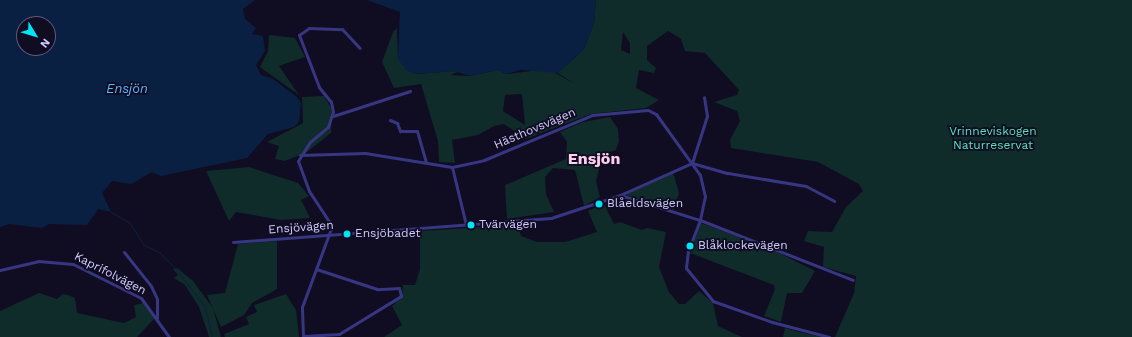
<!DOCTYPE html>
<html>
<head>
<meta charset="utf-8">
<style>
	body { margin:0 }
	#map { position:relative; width:1132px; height:337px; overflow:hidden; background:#100c21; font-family:"Work Sans",sans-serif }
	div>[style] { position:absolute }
	.green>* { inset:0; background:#0f2b2a }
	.water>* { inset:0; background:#0a2043 }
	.stream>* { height:1px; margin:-0.5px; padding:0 0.5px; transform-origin:0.5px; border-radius:0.5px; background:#0a2043 }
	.minor>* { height:3px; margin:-1.5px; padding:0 1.5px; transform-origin:1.5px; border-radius:1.5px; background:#373682 }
	.dots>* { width:11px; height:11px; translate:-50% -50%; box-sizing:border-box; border:2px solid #100c21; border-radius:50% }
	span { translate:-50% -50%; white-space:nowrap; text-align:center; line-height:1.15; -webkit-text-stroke:3.5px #100c21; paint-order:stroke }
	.street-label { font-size:12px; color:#d1ccff }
	.park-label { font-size:12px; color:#55e2bc }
	.poi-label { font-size:12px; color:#d1ccff }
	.left { translate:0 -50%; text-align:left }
	.water-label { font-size:13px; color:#5ab6ff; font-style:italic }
	.district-label { font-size:16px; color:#ffceee; font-weight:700 }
	.north { position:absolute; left:16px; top:16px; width:40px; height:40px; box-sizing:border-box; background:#100c21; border:1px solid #5d597a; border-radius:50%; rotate:128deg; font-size:11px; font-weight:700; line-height:16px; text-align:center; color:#d1ccff }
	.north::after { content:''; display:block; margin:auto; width:14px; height:18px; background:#00e4f7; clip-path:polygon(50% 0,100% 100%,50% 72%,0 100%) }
</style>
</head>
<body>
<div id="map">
	<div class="green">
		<i style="clip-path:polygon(evenodd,596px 0,1132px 0,1132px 337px,835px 337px,854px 293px,856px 276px,823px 267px,824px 247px,804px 241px,808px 231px,832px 232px,846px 207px,863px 191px,859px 184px,818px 162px,731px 148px,730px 140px,740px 121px,737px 111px,714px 102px,737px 95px,739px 90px,705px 53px,685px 51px,681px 39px,668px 31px,647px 46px,647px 60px,656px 68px,654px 73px,639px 70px,636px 88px,659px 100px,646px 108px,591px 114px,526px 139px,504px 124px,494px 126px,478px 135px,452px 140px,455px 163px,439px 162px,438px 141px,421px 84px,394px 88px,382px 62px,393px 32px,397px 28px,398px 59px,416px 74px,454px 71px,458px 72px,450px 75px,470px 76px,498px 70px,506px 74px,541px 70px,552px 71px,575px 84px,558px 73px,584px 49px,594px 23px,596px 0,623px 32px,630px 43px,630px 54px,621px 50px,623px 32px,596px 0,522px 94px,525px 125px,503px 111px,505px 95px,522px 94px)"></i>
		<i style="clip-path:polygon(269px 35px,295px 38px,305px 57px,279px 66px,299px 95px,260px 67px,268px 51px)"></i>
		<i style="clip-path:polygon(324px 96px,332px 109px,331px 133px,307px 152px,285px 161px,275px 159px,279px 146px,267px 142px,303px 123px,302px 97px)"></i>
		<i style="clip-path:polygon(610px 117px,618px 129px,619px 141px,616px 150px,603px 154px,596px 181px,600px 197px,584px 206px,575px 170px,553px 168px,545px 177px,546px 194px,554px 212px,507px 219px,505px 185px,566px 159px,567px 142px,560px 132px,583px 122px)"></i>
		<i style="clip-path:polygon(249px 167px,298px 183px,309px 196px,301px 200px,310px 218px,281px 220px,236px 212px,229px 221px,206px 171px)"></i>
		<i style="clip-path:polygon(673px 172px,679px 193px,674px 210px,626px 195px,627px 192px)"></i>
		<i style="clip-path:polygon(604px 204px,614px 224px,620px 222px,642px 230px,647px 228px,666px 232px,659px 267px,669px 292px,679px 304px,685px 304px,699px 291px,713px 303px,718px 326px,742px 337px,384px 337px,402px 325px,392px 306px,402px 297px,403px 285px,415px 285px,420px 269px,420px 231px,518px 225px,521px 236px,537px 242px,565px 242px,597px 232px,588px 211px)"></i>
		<i style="clip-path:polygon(701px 223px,773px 250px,815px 271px,802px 293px,787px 293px,781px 322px,764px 316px,775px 289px,774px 285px,690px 253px)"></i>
		<i style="clip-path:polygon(277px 241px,277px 289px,252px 303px,244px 315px,221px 327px,207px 295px,225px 293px,238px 244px)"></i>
		<i style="clip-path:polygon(177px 268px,193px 281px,213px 308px,221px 337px,209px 337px,199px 307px,185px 285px,174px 278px,178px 275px,173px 269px)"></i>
		<i style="clip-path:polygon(39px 293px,57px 299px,63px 294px,68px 295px,75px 298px,77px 313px,124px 323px,136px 317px,134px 305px,144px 303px,154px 319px,137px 337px,0 337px,0 311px)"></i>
		<i style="clip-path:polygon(286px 294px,296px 310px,299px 337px,225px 337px,224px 334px,249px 324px,246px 317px,257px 312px,254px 305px)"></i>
		<i style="clip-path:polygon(785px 328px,803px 333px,823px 337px,783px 337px)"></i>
	</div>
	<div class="water">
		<i style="clip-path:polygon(evenodd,0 0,255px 0,243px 9px,245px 19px,256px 28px,252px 34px,263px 36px,265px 51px,256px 65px,261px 75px,273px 79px,297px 97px,301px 103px,299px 122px,294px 127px,268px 134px,247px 158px,161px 176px,152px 172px,131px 184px,112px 181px,102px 193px,111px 212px,98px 209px,87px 225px,49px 224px,42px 228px,9px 224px,0 227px,0 0,24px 24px,48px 24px,48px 48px,24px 48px,24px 24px)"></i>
		<i style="clip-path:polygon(367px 0,596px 0,594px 23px,584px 49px,558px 73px,520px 70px,506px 74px,498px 70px,470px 76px,454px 71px,416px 74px,406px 70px,398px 59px,400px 12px)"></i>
	</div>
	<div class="stream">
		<i style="left:111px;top:212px;width:22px;rotate:30deg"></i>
		<i style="left:130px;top:223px;width:26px;rotate:58deg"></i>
		<i style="left:144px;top:245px;width:17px;rotate:25deg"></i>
		<i style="left:159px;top:252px;width:23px;rotate:45deg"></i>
		<i style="left:175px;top:268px;width:49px;rotate:52.4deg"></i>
		<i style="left:205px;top:307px;width:31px;rotate:77deg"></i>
	</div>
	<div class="minor">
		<i style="left:333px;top:116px;width:81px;rotate:-18deg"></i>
		<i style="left:390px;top:120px;width:8px;rotate:23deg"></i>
		<i style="left:397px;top:123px;width:9px;rotate:69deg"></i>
		<i style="left:400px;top:131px;width:17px"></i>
		<i style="left:417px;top:131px;width:32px;rotate:74deg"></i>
		<i style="left:300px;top:155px;width:65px;rotate:-1.8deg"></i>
		<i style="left:365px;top:153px;width:88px;rotate:9.1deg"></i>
		<i style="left:452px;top:167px;width:33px;rotate:-12deg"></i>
		<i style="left:484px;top:160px;width:117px;rotate:-22.6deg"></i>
		<i style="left:592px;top:115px;width:56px;rotate:-5.1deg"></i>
		<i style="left:648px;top:110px;width:9px;rotate:27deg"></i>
		<i style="left:656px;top:114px;width:75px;rotate:54.2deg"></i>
		<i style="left:700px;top:175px;width:22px;rotate:77deg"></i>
		<i style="left:705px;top:196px;width:25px;rotate:102deg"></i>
		<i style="left:700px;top:220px;width:164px;rotate:21.4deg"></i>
		<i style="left:692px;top:163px;width:49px;rotate:-72.3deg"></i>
		<i style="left:707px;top:116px;width:19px;rotate:-99deg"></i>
		<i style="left:452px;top:167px;width:60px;rotate:76.4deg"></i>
		<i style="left:620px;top:195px;width:79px;rotate:-24deg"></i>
		<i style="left:692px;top:163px;width:37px;rotate:16deg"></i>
		<i style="left:728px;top:173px;width:79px;rotate:9.5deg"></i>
		<i style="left:806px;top:186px;width:32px;rotate:28deg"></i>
		<i style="left:233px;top:242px;width:319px;rotate:-4.3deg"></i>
		<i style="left:551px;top:218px;width:73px;rotate:-18.4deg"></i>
		<i style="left:620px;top:195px;width:84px;rotate:17.4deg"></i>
		<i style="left:700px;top:220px;width:33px;rotate:111deg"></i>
		<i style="left:688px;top:251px;width:17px;rotate:97deg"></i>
		<i style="left:686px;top:268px;width:43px;rotate:50.7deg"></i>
		<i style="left:713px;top:301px;width:63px;rotate:19.6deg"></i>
		<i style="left:772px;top:322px;width:59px;rotate:14.7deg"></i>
		<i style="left:124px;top:252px;width:43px;rotate:51.5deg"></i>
		<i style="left:151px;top:286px;width:14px;rotate:65deg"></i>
		<i style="left:157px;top:299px;width:19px;rotate:90deg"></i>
		<i style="left:0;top:270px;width:39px;rotate:-13deg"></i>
		<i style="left:38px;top:261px;width:35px;rotate:5deg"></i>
		<i style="left:73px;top:264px;width:76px;rotate:26.6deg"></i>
		<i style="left:141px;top:298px;width:48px;rotate:54.3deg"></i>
		<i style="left:303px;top:336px;width:36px;rotate:-3deg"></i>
		<i style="left:339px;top:334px;width:73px;rotate:-31.5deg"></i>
		<i style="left:401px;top:296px;width:8px;rotate:-104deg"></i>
		<i style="left:399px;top:288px;width:22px;rotate:177deg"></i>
		<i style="left:377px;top:289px;width:64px;rotate:-161.8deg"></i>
		<i style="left:303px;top:337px;width:30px;rotate:-92deg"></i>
		<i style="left:302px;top:307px;width:86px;rotate:-69.7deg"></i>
		<i style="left:332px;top:226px;width:42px;rotate:-123.3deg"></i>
		<i style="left:309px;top:191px;width:32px;rotate:-110deg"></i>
		<i style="left:298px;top:161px;width:22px;rotate:-58deg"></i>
		<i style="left:310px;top:142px;width:23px;rotate:-40deg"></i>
		<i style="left:328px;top:127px;width:16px;rotate:-72deg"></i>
		<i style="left:333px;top:112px;width:10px;rotate:-101deg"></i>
		<i style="left:331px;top:102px;width:19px;rotate:-129deg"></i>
		<i style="left:319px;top:87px;width:56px;rotate:-111deg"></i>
		<i style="left:299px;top:35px;width:12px;rotate:-35deg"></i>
		<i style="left:309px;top:28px;width:33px;rotate:2deg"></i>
		<i style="left:342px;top:29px;width:26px;rotate:47deg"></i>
	</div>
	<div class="dots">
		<i style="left:599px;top:204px;background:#00e4f7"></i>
		<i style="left:471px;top:225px;background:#00e4f7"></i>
		<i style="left:347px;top:234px;background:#00e4f7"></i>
		<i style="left:690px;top:246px;background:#00e4f7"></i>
	</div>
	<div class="street-label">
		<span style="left:535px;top:129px;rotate:-23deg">Hästhovsvägen</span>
		<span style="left:301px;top:228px;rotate:-4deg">Ensjövägen</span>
		<span style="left:110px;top:274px;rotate:27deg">Kaprifolvägen</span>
	</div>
	<div class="park-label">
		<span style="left:993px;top:139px">Vrinneviskogen<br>Naturreservat</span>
	</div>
	<div class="poi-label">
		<span class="left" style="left:607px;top:204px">Blåeldsvägen</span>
		<span class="left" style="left:479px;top:225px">Tvärvägen</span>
		<span class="left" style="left:355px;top:234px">Ensjöbadet</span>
		<span class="left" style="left:698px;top:246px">Blåklockevägen</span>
	</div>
	<div class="water-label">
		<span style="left:127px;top:89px">Ensjön</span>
	</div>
	<div class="district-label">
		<span style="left:594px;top:159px">Ensjön</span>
	</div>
	<div class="north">N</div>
</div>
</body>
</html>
